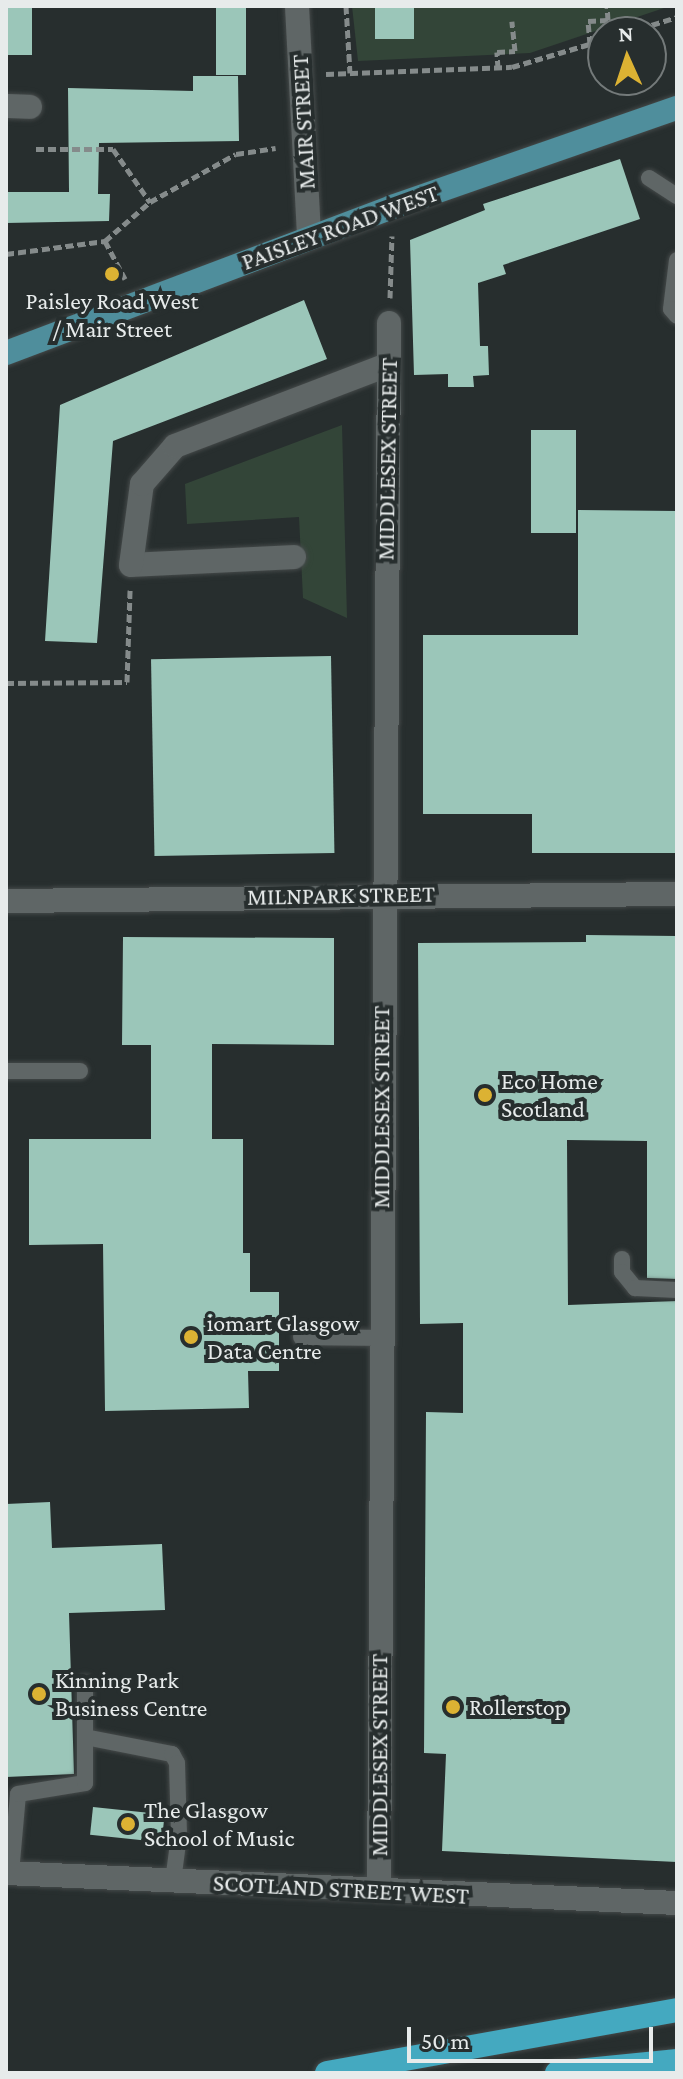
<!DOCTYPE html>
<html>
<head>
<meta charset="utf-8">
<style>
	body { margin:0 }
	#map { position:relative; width:683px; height:2079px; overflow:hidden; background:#272e2e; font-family:"Crimson Pro",serif }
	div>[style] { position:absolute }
	.green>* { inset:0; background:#334538 }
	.building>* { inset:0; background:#9bc6b9; transform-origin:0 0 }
	.path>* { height:5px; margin-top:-2.5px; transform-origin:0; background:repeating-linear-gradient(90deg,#858b8b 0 8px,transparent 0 12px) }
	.roads { filter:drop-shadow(0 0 2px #444949) drop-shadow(0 0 2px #444949) }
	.lane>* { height:16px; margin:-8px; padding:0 8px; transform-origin:8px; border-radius:8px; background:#5f6666 }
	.street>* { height:24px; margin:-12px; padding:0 12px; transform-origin:12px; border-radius:12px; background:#5f6666 }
	.primary>* { height:24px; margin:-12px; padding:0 12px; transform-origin:12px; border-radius:12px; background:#4f8e9c }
	.highway>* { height:24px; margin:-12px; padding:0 12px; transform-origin:12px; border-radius:12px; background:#44a9c0 }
	.dots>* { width:22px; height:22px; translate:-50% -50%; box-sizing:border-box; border:4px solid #272e2e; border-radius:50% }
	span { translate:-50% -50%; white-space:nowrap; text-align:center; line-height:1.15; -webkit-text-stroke:8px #272e2e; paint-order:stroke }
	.street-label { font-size:24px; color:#e7ebeb }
	.poi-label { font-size:24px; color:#e7ebeb }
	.left { translate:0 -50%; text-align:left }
	.frame { position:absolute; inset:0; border:8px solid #e7ebeb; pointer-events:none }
	.north { position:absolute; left:587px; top:16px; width:80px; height:80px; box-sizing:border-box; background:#272e2e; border:2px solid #747a7a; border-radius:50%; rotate:357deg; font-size:22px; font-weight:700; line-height:32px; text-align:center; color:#e7ebeb }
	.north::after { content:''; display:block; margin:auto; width:28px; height:36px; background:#dcb233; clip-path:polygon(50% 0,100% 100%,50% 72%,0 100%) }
	.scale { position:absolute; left:407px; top:2027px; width:246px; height:36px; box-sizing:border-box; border:4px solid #e7ebeb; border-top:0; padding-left:10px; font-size:24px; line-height:28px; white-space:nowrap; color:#e7ebeb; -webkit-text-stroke:6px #272e2e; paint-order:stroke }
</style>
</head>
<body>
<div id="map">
	<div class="green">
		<i style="clip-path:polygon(352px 6px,670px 6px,530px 53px,358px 61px)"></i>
		<i style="clip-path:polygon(342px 425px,347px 618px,303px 598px,299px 517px,187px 524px,185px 484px)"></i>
	</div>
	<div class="building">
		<i style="left:6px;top:6px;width:26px;height:49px"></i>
		<i style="left:216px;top:6px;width:30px;height:69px"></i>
		<i style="left:375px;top:6px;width:39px;height:33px"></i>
		<i style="clip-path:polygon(193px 76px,238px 76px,239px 141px,99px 143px,98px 194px,110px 194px,109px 221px,6px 223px,6px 192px,69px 192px,68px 88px,193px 91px)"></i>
		<i style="clip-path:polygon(620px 159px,640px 219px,503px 265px,506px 274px,478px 283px,480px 346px,488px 346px,489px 375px,473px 376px,474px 387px,448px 387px,448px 374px,414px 375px,410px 240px,485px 210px,483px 204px)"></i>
		<i style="clip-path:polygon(304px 300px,327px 359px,113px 441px,97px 643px,45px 641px,60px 405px)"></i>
		<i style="left:531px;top:430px;width:45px;height:103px"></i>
		<i style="clip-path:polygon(578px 510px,677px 511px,677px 853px,532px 853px,532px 814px,423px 814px,423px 635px,578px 635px)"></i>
		<i style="left:331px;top:656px;width:197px;height:180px;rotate:89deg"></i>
		<i style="clip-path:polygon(586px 935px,677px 936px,677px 1279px,647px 1278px,647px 1141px,567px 1140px,568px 1305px,677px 1301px,677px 1862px,442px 1851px,446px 1754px,424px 1753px,426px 1412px,463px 1413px,463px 1323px,420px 1324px,418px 943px,586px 942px)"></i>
		<i style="clip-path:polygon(123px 937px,334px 938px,334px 1045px,212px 1044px,212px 1139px,243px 1139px,243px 1253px,250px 1253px,250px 1292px,279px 1292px,279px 1371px,248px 1371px,249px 1408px,105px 1411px,103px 1244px,29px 1245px,29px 1139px,151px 1139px,151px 1045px,122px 1045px)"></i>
		<i style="clip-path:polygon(50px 1502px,52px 1548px,162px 1544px,165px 1610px,69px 1613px,74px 1774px,6px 1777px,6px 1504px)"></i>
		<i style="left:93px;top:1807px;width:72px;height:28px;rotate:6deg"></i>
	</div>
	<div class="path">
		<i style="left:346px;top:6px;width:67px;rotate:86.6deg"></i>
		<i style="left:629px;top:32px;width:50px;rotate:-17.4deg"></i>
		<i style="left:590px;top:44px;width:23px;rotate:-95deg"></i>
		<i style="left:588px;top:21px;width:20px;rotate:-3deg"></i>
		<i style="left:608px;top:20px;width:14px;rotate:-94deg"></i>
		<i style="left:498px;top:68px;width:16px;rotate:-94deg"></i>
		<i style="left:497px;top:52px;width:18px;rotate:-3deg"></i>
		<i style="left:515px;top:51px;width:30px;rotate:-96deg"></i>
		<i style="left:326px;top:74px;width:186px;rotate:-2.2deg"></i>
		<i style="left:512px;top:67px;width:95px;rotate:-16.5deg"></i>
		<i style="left:36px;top:149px;width:77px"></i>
		<i style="left:113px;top:149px;width:65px;rotate:55.1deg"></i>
		<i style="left:105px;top:241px;width:43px;rotate:62.2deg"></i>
		<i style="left:6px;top:254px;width:100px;rotate:-7.5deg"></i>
		<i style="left:105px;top:241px;width:60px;rotate:-40.9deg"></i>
		<i style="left:150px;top:202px;width:98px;rotate:-29.2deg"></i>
		<i style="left:236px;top:154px;width:40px;rotate:-8.5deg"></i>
		<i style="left:390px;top:298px;width:62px;rotate:-88.2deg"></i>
		<i style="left:6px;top:683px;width:121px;rotate:-0.5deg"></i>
		<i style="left:127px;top:682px;width:92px;rotate:-88.1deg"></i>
	</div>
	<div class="roads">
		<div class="lane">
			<i style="left:649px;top:178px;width:33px;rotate:33deg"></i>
			<i style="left:677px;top:260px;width:49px;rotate:97deg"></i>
			<i style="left:671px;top:309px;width:9px;rotate:49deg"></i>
			<i style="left:6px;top:1071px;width:74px"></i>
			<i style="left:622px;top:1259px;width:13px;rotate:90deg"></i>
			<i style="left:622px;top:1272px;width:21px;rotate:51deg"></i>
			<i style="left:635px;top:1288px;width:42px;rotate:2.7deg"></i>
			<i style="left:301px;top:1337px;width:79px;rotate:0.7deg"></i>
			<i style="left:85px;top:1737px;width:89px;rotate:11.1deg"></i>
			<i style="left:172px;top:1754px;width:10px;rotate:61deg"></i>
			<i style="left:177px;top:1763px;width:73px;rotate:88.4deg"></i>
			<i style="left:179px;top:1836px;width:45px;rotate:97.6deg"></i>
			<i style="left:11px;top:1873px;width:79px;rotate:-84.9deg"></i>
			<i style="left:18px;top:1794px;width:68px;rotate:-9.3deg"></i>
			<i style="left:85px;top:1783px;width:100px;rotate:-90deg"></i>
		</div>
		<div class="street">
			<i style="left:297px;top:6px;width:232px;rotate:87deg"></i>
			<i style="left:6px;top:106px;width:24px;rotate:2deg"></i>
			<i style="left:294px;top:557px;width:163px;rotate:177.2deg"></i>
			<i style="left:131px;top:565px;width:82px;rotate:-82.3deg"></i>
			<i style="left:142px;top:484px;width:50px;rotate:-49deg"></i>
			<i style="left:175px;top:446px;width:227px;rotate:-20.9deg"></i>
			<i style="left:6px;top:901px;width:671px;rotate:-0.6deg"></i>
			<i style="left:6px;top:1873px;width:672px;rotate:2.56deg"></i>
			<i style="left:379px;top:1890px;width:1567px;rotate:-89.63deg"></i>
		</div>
		<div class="primary">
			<i style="left:6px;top:353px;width:413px;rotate:-20.7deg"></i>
			<i style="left:392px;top:207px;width:302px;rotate:-19.2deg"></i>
		</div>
		<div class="highway">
			<i style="left:327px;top:2073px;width:356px;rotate:-10.2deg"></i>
			<i style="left:557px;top:2073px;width:121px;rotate:-5.7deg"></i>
		</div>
	</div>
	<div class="dots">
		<i style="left:112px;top:274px;background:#dcb233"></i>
		<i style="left:485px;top:1095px;background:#dcb233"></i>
		<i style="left:191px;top:1337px;background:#dcb233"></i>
		<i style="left:39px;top:1694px;background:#dcb233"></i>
		<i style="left:453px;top:1707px;background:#dcb233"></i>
		<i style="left:128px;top:1824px;background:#dcb233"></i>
	</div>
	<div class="street-label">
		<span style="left:303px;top:122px;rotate:-93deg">MAIR STREET</span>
		<span style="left:340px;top:227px;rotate:-20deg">PAISLEY ROAD WEST</span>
		<span style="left:387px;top:459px;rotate:-89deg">MIDDLESEX STREET</span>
		<span style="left:341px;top:895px;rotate:-1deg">MILNPARK STREET</span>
		<span style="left:381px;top:1107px;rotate:-90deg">MIDDLESEX STREET</span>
		<span style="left:379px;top:1755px;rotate:-90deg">MIDDLESEX STREET</span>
		<span style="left:341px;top:1889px;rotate:3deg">SCOTLAND STREET WEST</span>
	</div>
	<div class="poi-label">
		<span style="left:112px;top:315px">Paisley Road West<br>/ Mair Street</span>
		<span class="left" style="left:501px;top:1095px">Eco Home<br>Scotland</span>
		<span class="left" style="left:207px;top:1337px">iomart Glasgow<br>Data Centre</span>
		<span class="left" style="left:55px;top:1694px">Kinning Park<br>Business Centre</span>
		<span class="left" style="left:469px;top:1707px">Rollerstop</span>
		<span class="left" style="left:144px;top:1824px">The Glasgow<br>School of Music</span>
	</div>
	<div class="frame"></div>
	<div class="north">N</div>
	<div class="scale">50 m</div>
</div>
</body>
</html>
